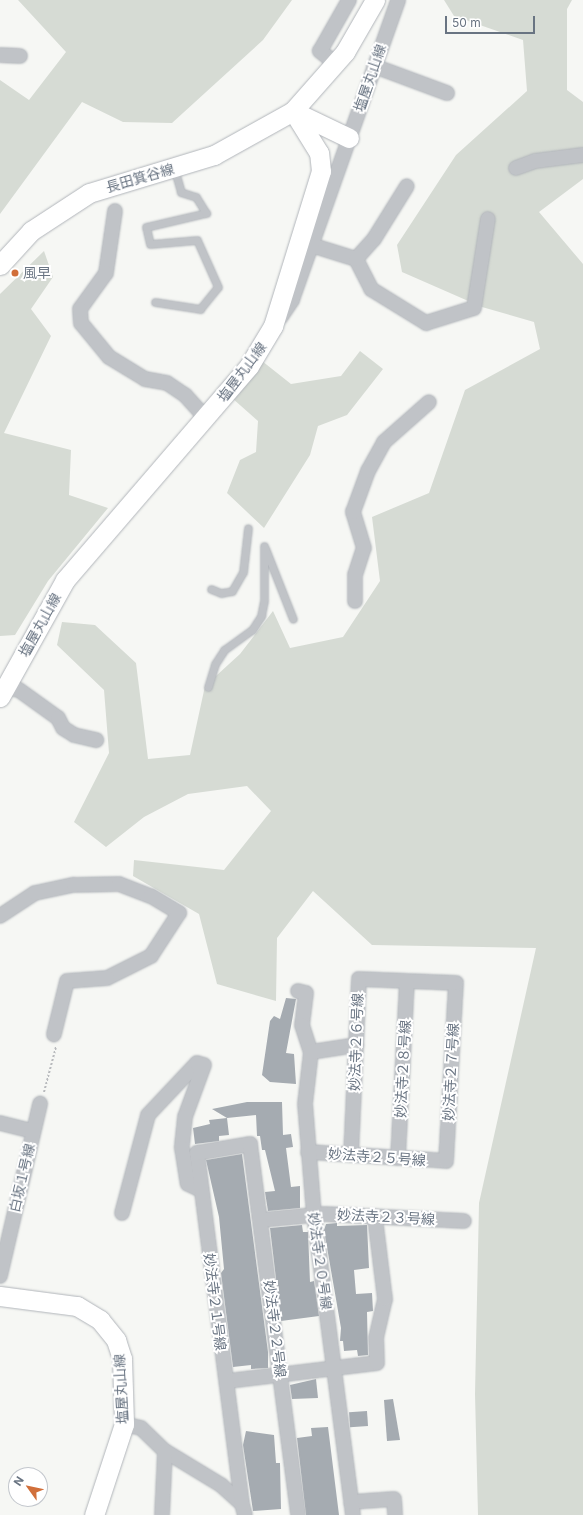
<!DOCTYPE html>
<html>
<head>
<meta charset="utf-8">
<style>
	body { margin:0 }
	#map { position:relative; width:583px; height:1515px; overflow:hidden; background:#f6f7f4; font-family:Inter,"Noto Sans JP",sans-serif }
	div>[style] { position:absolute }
	.green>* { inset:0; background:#d6dbd4 }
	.building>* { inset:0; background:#a5abb1; transform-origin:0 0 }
	.path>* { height:2px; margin-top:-1px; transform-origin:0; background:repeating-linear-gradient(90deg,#b8babd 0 2px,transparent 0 4px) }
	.roads { filter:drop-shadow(0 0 1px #b1b5ba) drop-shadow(0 0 1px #b1b5ba) }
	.lane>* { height:7px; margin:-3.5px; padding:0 3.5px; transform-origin:3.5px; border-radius:3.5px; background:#c0c3c7 }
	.street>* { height:14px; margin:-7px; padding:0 7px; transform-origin:7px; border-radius:7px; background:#c0c3c7 }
	.secondary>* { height:19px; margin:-9.5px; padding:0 9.5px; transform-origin:9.5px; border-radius:9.5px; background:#fff }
	.dots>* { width:11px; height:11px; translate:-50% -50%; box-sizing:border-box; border:2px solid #fff; border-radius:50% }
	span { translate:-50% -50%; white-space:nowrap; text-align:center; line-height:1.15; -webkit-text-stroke:4px #fff; paint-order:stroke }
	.street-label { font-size:14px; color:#697482 }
	.poi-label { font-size:14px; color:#697482 }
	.left { translate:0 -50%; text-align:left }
	.north { position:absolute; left:8px; top:1467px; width:40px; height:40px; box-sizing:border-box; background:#fff; border:1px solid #c3c7cd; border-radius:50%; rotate:303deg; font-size:11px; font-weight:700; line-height:16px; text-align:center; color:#697482 }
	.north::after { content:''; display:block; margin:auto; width:14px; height:18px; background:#d16f3a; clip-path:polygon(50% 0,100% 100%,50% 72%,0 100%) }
	.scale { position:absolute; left:445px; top:16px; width:90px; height:18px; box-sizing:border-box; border:2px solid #697482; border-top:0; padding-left:5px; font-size:12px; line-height:14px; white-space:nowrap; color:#697482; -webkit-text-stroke:3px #fff; paint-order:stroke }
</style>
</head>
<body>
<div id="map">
	<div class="green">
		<i style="clip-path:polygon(18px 0,292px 0,263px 40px,172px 123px,123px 122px,82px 102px,0 214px,0 80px,29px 100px,66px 52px)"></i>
		<i style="clip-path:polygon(444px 0,572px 0,567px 9px,567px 90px,583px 102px,583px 179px,539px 212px,583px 264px,583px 1515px,478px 1515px,475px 1394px,479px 1203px,536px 948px,372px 945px,313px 891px,277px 938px,276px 1001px,217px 984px,199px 914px,133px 876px,134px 860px,224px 870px,271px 811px,247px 786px,188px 794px,144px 817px,106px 847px,74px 822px,109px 753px,104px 690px,57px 645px,62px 622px,95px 625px,136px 663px,148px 759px,190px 755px,205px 686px,240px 654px,273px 611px,290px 648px,343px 637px,380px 581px,372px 517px,429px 493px,465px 390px,540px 349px,534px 322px,482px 307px,402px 272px,397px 245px,456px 155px,527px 91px,523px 40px,454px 16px)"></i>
		<i style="clip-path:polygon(44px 251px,53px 277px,31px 309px,51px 336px,4px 433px,71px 450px,69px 495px,108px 508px,48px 581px,15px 635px,0 636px,0 294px)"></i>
		<i style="clip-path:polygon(360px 351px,383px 369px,347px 415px,318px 426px,310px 455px,264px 528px,227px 493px,240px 460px,256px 452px,258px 421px,232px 398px,262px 361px,291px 384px,341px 376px)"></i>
	</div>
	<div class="building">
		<i style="clip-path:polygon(286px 998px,296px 999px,286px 1053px,294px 1054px,296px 1084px,270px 1082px,262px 1075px,270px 1021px,274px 1016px,280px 1019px)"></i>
		<i style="clip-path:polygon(247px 1102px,282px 1102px,283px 1135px,291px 1134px,293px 1147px,286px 1148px,291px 1187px,300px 1186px,300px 1208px,268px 1211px,265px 1192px,275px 1191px,265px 1150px,262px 1150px,260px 1136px,257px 1136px,256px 1115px,227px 1118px,229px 1135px,219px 1136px,219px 1141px,195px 1144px,193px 1128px,210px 1124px,209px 1120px,227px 1118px,212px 1109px)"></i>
		<i style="clip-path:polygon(242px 1154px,268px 1352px,268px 1368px,251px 1369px,251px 1365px,233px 1367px,221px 1273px,224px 1269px,219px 1217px,206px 1160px)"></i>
		<i style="clip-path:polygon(337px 1223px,337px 1226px,367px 1225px,369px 1268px,354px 1270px,356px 1294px,372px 1293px,373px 1311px,367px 1312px,368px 1355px,358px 1356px,357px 1350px,344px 1351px,343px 1341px,340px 1341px,341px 1328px,324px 1230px,326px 1224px)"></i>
		<i style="clip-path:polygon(302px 1225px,303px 1232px,308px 1232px,310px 1282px,314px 1281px,319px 1316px,281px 1321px,270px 1228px)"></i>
		<i style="clip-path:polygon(316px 1379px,318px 1398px,292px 1399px,290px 1385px)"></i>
		<i style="clip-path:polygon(393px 1399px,400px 1440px,387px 1441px,384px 1400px)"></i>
		<i style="left:367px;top:1411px;width:15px;height:18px;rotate:86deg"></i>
		<i style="clip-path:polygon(328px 1427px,339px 1515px,306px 1515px,297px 1438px,312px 1436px,311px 1428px)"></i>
		<i style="clip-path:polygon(246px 1431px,274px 1435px,276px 1463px,280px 1463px,281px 1509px,253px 1511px,243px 1445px)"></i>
	</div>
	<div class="path">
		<i style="left:44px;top:1092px;width:47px;rotate:-75.1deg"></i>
	</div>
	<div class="roads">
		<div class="lane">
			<i style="left:155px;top:302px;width:46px;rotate:8.8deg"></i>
			<i style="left:200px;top:309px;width:28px;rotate:-51deg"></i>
			<i style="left:218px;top:287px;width:51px;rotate:-114.1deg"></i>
			<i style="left:197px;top:240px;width:47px;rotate:175.1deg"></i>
			<i style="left:150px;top:244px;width:17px;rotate:-103deg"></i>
			<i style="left:146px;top:227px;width:62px;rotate:-13.1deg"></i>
			<i style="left:206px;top:213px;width:19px;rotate:-122deg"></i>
			<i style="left:196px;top:197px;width:16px;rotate:-162deg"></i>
			<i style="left:181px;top:192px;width:25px;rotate:-106deg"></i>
			<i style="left:265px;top:548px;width:76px;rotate:68.5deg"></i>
			<i style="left:211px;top:589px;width:11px;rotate:22deg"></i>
			<i style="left:221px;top:593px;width:11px;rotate:-10deg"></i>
			<i style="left:232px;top:591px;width:22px;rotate:-60deg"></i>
			<i style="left:243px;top:572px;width:44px;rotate:-83.5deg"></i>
			<i style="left:208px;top:687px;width:24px;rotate:-73deg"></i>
			<i style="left:215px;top:664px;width:17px;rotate:-57deg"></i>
			<i style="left:224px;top:650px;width:34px;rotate:-36deg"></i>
			<i style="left:252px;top:630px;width:17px;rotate:-57deg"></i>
			<i style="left:261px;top:616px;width:16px;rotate:-79deg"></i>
			<i style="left:264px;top:600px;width:54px;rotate:-90deg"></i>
		</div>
		<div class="street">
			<i style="left:0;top:55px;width:20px;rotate:3deg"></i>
			<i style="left:336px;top:64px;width:21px;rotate:-141deg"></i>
			<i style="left:320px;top:51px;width:59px;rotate:-60.4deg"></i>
			<i style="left:374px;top:66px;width:78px;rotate:20.3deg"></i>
			<i style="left:516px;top:168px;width:20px;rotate:-20deg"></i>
			<i style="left:535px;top:161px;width:48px;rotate:-7.1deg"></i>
			<i style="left:115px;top:211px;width:63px;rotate:98.3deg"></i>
			<i style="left:106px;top:273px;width:44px;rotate:125.8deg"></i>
			<i style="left:80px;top:309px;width:14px;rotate:86deg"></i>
			<i style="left:81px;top:323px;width:44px;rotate:50.5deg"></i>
			<i style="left:109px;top:357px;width:42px;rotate:31.4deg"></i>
			<i style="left:145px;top:379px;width:22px;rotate:10deg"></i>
			<i style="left:167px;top:383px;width:22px;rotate:34deg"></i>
			<i style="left:185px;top:395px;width:31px;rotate:48deg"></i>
			<i style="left:311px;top:245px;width:47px;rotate:17.3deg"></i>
			<i style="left:356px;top:259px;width:34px;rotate:63deg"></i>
			<i style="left:371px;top:289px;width:65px;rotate:31.7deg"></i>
			<i style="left:426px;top:323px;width:50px;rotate:-17.4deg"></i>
			<i style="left:474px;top:308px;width:90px;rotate:-81.1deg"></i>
			<i style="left:356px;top:259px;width:27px;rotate:-48deg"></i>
			<i style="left:374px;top:239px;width:62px;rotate:-58.1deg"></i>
			<i style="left:280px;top:318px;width:22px;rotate:-56deg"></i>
			<i style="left:292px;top:300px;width:318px;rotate:-70.5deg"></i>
			<i style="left:355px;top:601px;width:26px;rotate:-90deg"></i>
			<i style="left:355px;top:575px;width:28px;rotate:-72deg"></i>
			<i style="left:364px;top:548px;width:38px;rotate:-107deg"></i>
			<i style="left:353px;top:512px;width:44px;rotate:-69.9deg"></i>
			<i style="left:368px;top:471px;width:33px;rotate:-61deg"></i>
			<i style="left:384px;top:442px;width:60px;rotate:-41.6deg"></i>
			<i style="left:0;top:686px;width:19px;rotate:12deg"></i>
			<i style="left:19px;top:690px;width:48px;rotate:35.7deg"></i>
			<i style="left:58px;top:718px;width:11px;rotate:63deg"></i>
			<i style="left:63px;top:728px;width:13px;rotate:32deg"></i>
			<i style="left:74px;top:735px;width:23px;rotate:13deg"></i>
			<i style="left:0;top:916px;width:42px;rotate:-33.3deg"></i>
			<i style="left:35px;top:893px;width:40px;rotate:-12deg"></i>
			<i style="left:74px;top:885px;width:45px;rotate:-1.3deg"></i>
			<i style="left:119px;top:884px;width:34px;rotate:21deg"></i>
			<i style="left:151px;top:896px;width:33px;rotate:31deg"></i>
			<i style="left:179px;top:913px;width:51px;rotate:123.1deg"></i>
			<i style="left:151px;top:956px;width:49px;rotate:153.4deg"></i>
			<i style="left:107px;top:978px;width:40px;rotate:175.7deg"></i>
			<i style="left:67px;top:981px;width:55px;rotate:103.8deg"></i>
			<i style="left:298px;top:991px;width:8px;rotate:14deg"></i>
			<i style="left:306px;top:993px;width:32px;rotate:97deg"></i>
			<i style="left:302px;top:1025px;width:28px;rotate:72deg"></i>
			<i style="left:0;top:1123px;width:34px;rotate:14deg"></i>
			<i style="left:308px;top:1152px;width:138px;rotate:3.7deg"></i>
			<i style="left:446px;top:1161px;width:178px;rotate:-86.8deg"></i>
			<i style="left:456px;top:983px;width:97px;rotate:-177.6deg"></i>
			<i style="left:359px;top:979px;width:176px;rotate:92.6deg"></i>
			<i style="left:398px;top:1158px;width:177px;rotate:-87.1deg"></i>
			<i style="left:122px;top:1213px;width:101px;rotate:-75.1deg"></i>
			<i style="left:148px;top:1115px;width:71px;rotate:-46.7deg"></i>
			<i style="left:197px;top:1063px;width:7px;rotate:16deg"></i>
			<i style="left:204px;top:1065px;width:55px;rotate:110.1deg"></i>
			<i style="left:185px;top:1117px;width:31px;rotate:96deg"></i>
			<i style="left:182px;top:1148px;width:36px;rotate:81deg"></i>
			<i style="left:188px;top:1184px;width:14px;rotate:25deg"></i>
			<i style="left:261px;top:1220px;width:64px;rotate:-5.4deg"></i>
			<i style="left:325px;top:1214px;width:139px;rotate:2.9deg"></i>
			<i style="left:0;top:1276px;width:177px;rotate:-76.9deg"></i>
			<i style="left:228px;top:1381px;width:150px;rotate:-6.9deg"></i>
			<i style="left:377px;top:1363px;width:25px;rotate:-92deg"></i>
			<i style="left:376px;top:1338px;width:40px;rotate:-77deg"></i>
			<i style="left:385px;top:1299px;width:83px;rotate:-97deg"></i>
			<i style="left:124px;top:1424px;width:17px;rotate:13deg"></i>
			<i style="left:141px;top:1428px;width:33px;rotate:44deg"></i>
			<i style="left:165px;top:1451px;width:66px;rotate:31.3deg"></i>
			<i style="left:221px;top:1485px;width:28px;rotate:42deg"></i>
			<i style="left:242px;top:1504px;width:11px;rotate:75deg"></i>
			<i style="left:351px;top:1502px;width:43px;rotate:-4deg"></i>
			<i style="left:394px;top:1499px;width:16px;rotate:86deg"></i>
			<i style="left:242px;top:1504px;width:354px;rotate:-97.3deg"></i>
			<i style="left:197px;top:1153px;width:54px;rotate:-9.6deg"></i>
			<i style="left:250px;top:1144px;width:374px;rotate:82.6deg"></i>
			<i style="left:162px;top:1515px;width:64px;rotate:-87.3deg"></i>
			<i style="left:353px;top:1515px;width:303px;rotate:-97.4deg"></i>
			<i style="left:314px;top:1215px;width:111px;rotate:-94.6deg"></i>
			<i style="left:305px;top:1104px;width:52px;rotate:-83.4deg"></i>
			<i style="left:311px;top:1052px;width:46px;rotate:-8.8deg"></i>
		</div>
		<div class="secondary">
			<i style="left:293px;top:111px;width:62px;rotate:25.7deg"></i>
			<i style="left:0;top:265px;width:46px;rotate:-47.6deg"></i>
			<i style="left:31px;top:231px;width:69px;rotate:-33.2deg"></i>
			<i style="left:89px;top:193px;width:131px;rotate:-16.9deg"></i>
			<i style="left:214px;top:155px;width:90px;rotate:-29.1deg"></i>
			<i style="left:293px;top:111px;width:79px;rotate:-48.6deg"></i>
			<i style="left:345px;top:52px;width:60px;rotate:-60deg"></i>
			<i style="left:0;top:697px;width:134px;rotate:-60.9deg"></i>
			<i style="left:65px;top:580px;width:282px;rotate:-49.3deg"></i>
			<i style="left:249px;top:366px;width:47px;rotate:-59deg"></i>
			<i style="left:273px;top:326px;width:162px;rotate:-72.8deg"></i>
			<i style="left:321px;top:171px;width:18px;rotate:-96deg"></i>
			<i style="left:319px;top:153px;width:49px;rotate:-121.8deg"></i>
			<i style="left:0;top:1296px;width:78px;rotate:7.4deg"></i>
			<i style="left:77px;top:1306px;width:27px;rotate:31deg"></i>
			<i style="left:100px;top:1320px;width:26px;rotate:51deg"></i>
			<i style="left:116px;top:1340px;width:20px;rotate:72deg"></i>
			<i style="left:122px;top:1359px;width:65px;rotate:88.2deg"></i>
			<i style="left:124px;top:1424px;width:96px;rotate:108.2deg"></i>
		</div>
	</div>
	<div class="dots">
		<i style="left:15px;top:273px;background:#d16f3a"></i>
	</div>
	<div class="street-label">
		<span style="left:370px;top:78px;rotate:-71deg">塩屋丸山線</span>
		<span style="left:140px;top:178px;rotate:-16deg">長田箕谷線</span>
		<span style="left:242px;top:372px;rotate:-53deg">塩屋丸山線</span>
		<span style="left:40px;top:625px;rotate:-61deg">塩屋丸山線</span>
		<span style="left:356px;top:1042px;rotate:-88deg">妙法寺２６号線</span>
		<span style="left:403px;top:1069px;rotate:-87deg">妙法寺２８号線</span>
		<span style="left:451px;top:1072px;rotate:-87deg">妙法寺２７号線</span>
		<span style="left:377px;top:1157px;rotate:4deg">妙法寺２５号線</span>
		<span style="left:22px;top:1178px;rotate:-77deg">白坂１号線</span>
		<span style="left:386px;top:1217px;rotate:3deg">妙法寺２３号線</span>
		<span style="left:320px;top:1261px;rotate:82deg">妙法寺２０号線</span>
		<span style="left:215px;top:1302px;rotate:83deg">妙法寺２１号線</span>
		<span style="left:275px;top:1329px;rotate:83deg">妙法寺２２号線</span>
		<span style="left:121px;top:1389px;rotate:-93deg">塩屋丸山線</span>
	</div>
	<div class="poi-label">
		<span class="left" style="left:23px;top:273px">風早</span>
	</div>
	<div class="north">N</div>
	<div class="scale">50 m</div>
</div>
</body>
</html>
